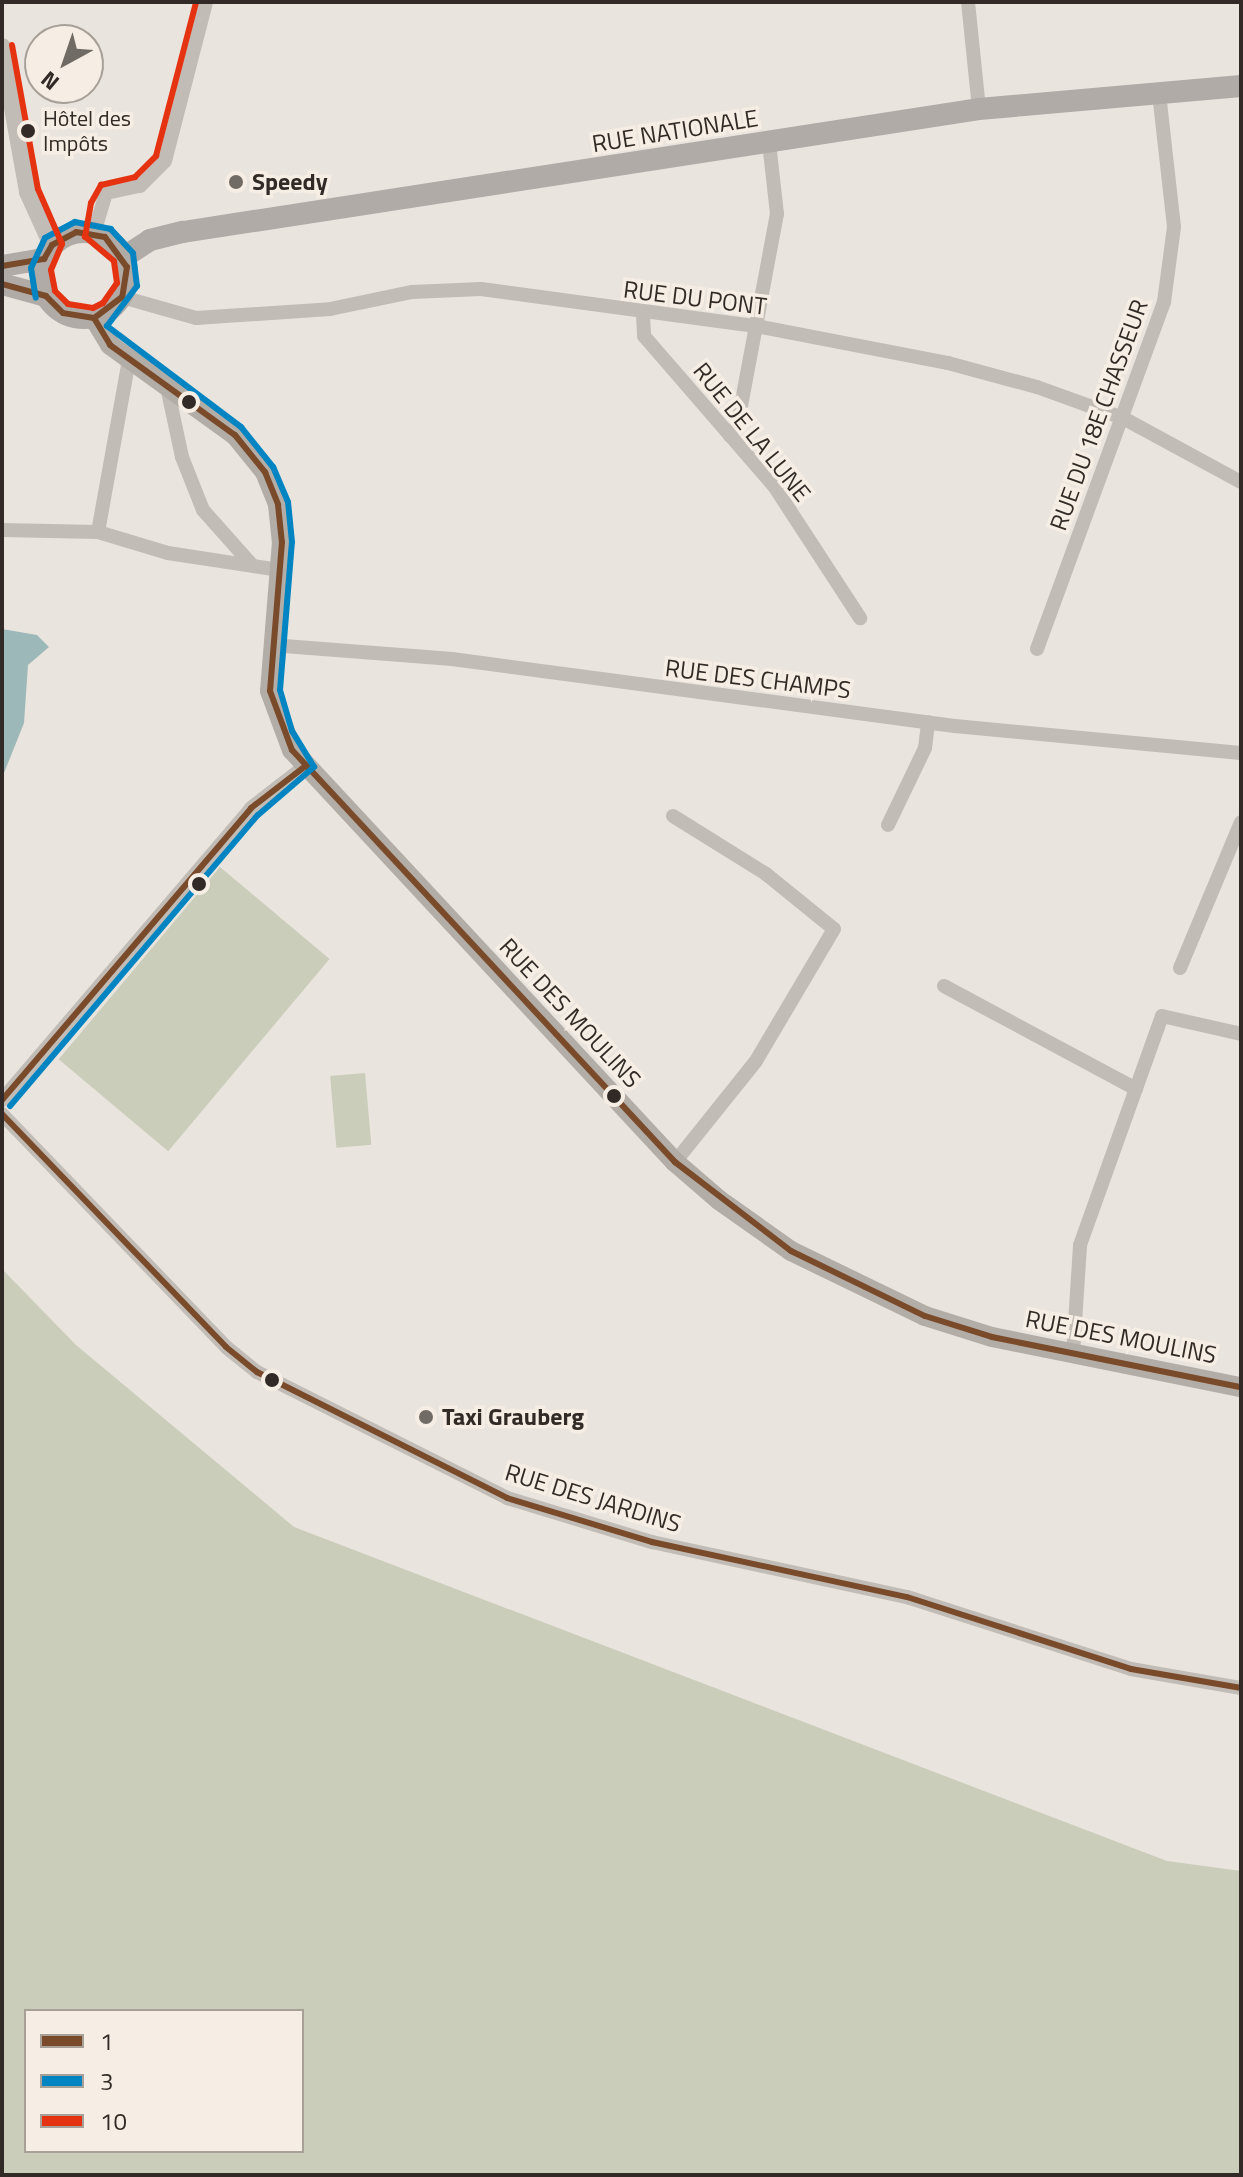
<!DOCTYPE html>
<html>
<head>
<meta charset="utf-8">
<style>
	body { margin:0 }
	#map { position:relative; width:1243px; height:2177px; overflow:hidden; background:#e9e4de; font-family:"Titillium Web",sans-serif }
	div>[style] { position:absolute }
	.green>* { inset:0; background:#cacdb9; transform-origin:0 0 }
	.water>* { inset:0; background:#9db8b8 }
	.minor>* { height:14px; margin:-7px; padding:0 7px; transform-origin:7px; border-radius:7px; background:#c2bcb7 }
	.tertiary>* { height:18px; margin:-9px; padding:0 9px; transform-origin:9px; border-radius:9px; background:#c2bcb7 }
	.secondary>* { height:20px; margin:-10px; padding:0 10px; transform-origin:10px; border-radius:10px; background:#b3ada8 }
	.primary>* { height:22px; margin:-11px; padding:0 11px; transform-origin:11px; border-radius:11px; background:#b0aba7 }
	.primary>.ring { margin:-11px; padding:0; box-sizing:content-box; background:none; border:22px solid #b0aba7; border-radius:50% }
	.bus-1>* { height:6px; margin:-3px; padding:0 3px; transform-origin:3px; border-radius:3px; background:#7a4b2a }
	.bus-2>* { height:6px; margin:-3px; padding:0 3px; transform-origin:3px; border-radius:3px; background:#0085c2 }
	.bus-3>* { height:6px; margin:-3px; padding:0 3px; transform-origin:3px; border-radius:3px; background:#e53312 }
	.dots>* { width:22px; height:22px; translate:-50% -50%; box-sizing:border-box; border:4px solid #f6eee5; border-radius:50% }
	span { translate:-50% -50%; white-space:nowrap; text-align:center; line-height:1.15; -webkit-text-stroke:7px #f6eee5; paint-order:stroke }
	.bus-label { font-size:22px; color:#312a26 }
	.left { translate:0 -50%; text-align:left }
	.street-label { font-size:24px; color:#312a26 }
	.poi-label { font-size:24px; color:#312a26; font-weight:700 }
	.frame { position:absolute; inset:0; border:4px solid #312a26; pointer-events:none }
	.legend { position:absolute; left:24px; top:2009px; width:280px; height:144px; box-sizing:border-box; background:#f6eee5; border:2px solid #a7a099; margin:0; padding:10px 14px; list-style:none; font-size:24px; color:#312a26 }
	.legend li { display:flex; align-items:center; gap:16px; height:40px }
	.legend b { width:40px; border:2px solid #a7a099 }
	.north { position:absolute; left:24px; top:24px; width:80px; height:80px; box-sizing:border-box; background:#f6eee5; border:2px solid #a7a099; border-radius:50%; rotate:220deg; font-size:22px; font-weight:700; line-height:32px; text-align:center; color:#312a26 }
	.north::after { content:''; display:block; margin:auto; width:28px; height:36px; background:#716b66; clip-path:polygon(50% 0,100% 100%,50% 72%,0 100%) }
</style>
</head>
<body>
<div id="map">
	<div class="green">
		<i style="left:220px;top:867px;width:143px;height:251px;rotate:40deg"></i>
		<i style="left:365px;top:1073px;width:72px;height:35px;rotate:85deg"></i>
		<i style="clip-path:polygon(evenodd,2px 1269px,76px 1345px,294px 1527px,1167px 1861px,1241px 1871px,1241px 2175px,2px 2175px,2px 1269px,26px 2011px,302px 2011px,302px 2151px,26px 2151px,26px 2011px)"></i>
	</div>
	<div class="water">
		<i style="clip-path:polygon(2px 629px,37px 635px,49px 647px,28px 665px,24px 723px,2px 778px)"></i>
	</div>
	<div class="minor">
		<i style="left:968px;top:2px;width:108px;rotate:84.1deg"></i>
		<i style="left:94px;top:233px;width:42px;rotate:-73.3deg"></i>
		<i style="left:106px;top:193px;width:35px;rotate:-12deg"></i>
		<i style="left:140px;top:186px;width:35px;rotate:-45deg"></i>
		<i style="left:165px;top:161px;width:164px;rotate:-75.5deg"></i>
		<i style="left:122px;top:297px;width:77px;rotate:15.8deg"></i>
		<i style="left:196px;top:318px;width:134px;rotate:-3.8deg"></i>
		<i style="left:330px;top:309px;width:84px;rotate:-11.7deg"></i>
		<i style="left:412px;top:292px;width:69px;rotate:-2.5deg"></i>
		<i style="left:481px;top:289px;width:277px;rotate:7.7deg"></i>
		<i style="left:756px;top:326px;width:196px;rotate:10.9deg"></i>
		<i style="left:948px;top:363px;width:92px;rotate:15.1deg"></i>
		<i style="left:1037px;top:387px;width:91px;rotate:19.8deg"></i>
		<i style="left:1123px;top:418px;width:134px;rotate:28.5deg"></i>
		<i style="left:643px;top:315px;width:21px;rotate:87deg"></i>
		<i style="left:644px;top:336px;width:198px;rotate:49.1deg"></i>
		<i style="left:774px;top:486px;width:158px;rotate:56.9deg"></i>
		<i style="left:167px;top:387px;width:72px;rotate:77.9deg"></i>
		<i style="left:182px;top:457px;width:57px;rotate:68.4deg"></i>
		<i style="left:203px;top:510px;width:74px;rotate:48.3deg"></i>
		<i style="left:730px;top:436px;width:16px;rotate:-60deg"></i>
		<i style="left:738px;top:422px;width:212px;rotate:-79.4deg"></i>
		<i style="left:777px;top:214px;width:71px;rotate:-96.4deg"></i>
		<i style="left:2px;top:530px;width:96px;rotate:1.2deg"></i>
		<i style="left:98px;top:532px;width:73px;rotate:16.7deg"></i>
		<i style="left:168px;top:553px;width:112px;rotate:8.7deg"></i>
		<i style="left:98px;top:532px;width:176px;rotate:-79.8deg"></i>
		<i style="left:271px;top:645px;width:182px;rotate:4.4deg"></i>
		<i style="left:452px;top:659px;width:507px;rotate:7.59deg"></i>
		<i style="left:955px;top:726px;width:287px;rotate:5.4deg"></i>
		<i style="left:1037px;top:649px;width:370px;rotate:-69.9deg"></i>
		<i style="left:1164px;top:302px;width:76px;rotate:-82.4deg"></i>
		<i style="left:1174px;top:227px;width:134px;rotate:-96.4deg"></i>
		<i style="left:673px;top:816px;width:110px;rotate:31.9deg"></i>
		<i style="left:766px;top:874px;width:87px;rotate:39deg"></i>
		<i style="left:834px;top:929px;width:153px;rotate:120.6deg"></i>
		<i style="left:756px;top:1061px;width:129px;rotate:128.7deg"></i>
		<i style="left:888px;top:825px;width:85px;rotate:-64.3deg"></i>
		<i style="left:925px;top:748px;width:26px;rotate:-83deg"></i>
		<i style="left:1180px;top:968px;width:158px;rotate:-67.3deg"></i>
		<i style="left:944px;top:986px;width:218px;rotate:28.2deg"></i>
		<i style="left:2px;top:1100px;width:384px;rotate:-49.5deg"></i>
		<i style="left:251px;top:808px;width:67px;rotate:-37.7deg"></i>
		<i style="left:2px;top:1114px;width:323px;rotate:46.1deg"></i>
		<i style="left:226px;top:1347px;width:40px;rotate:39deg"></i>
		<i style="left:257px;top:1372px;width:280px;rotate:26.7deg"></i>
		<i style="left:507px;top:1498px;width:152px;rotate:16.9deg"></i>
		<i style="left:652px;top:1542px;width:261px;rotate:12.2deg"></i>
		<i style="left:907px;top:1597px;width:235px;rotate:17.8deg"></i>
		<i style="left:1131px;top:1669px;width:112px;rotate:9.8deg"></i>
		<i style="left:1073px;top:1354px;width:109px;rotate:-86.3deg"></i>
		<i style="left:1080px;top:1245px;width:243px;rotate:-70.3deg"></i>
		<i style="left:1162px;top:1016px;width:81px;rotate:12.8deg"></i>
	</div>
	<div class="tertiary">
		<i style="left:2px;top:47px;width:147px;rotate:79.8deg"></i>
		<i style="left:28px;top:192px;width:58px;rotate:65.6deg"></i>
	</div>
	<div class="secondary">
		<i style="left:94px;top:318px;width:31px;rotate:59deg"></i>
		<i style="left:110px;top:345px;width:154px;rotate:35.8deg"></i>
		<i style="left:235px;top:435px;width:48px;rotate:51deg"></i>
		<i style="left:265px;top:472px;width:35px;rotate:68deg"></i>
		<i style="left:278px;top:505px;width:37px;rotate:84deg"></i>
		<i style="left:282px;top:542px;width:149px;rotate:94.6deg"></i>
		<i style="left:270px;top:691px;width:63px;rotate:69.6deg"></i>
		<i style="left:292px;top:750px;width:563px;rotate:47.09deg"></i>
		<i style="left:675px;top:1162px;width:58px;rotate:40.8deg"></i>
		<i style="left:719px;top:1200px;width:88px;rotate:35.3deg"></i>
		<i style="left:791px;top:1251px;width:149px;rotate:25.9deg"></i>
		<i style="left:925px;top:1316px;width:70px;rotate:17.4deg"></i>
		<i style="left:992px;top:1337px;width:254px;rotate:11.4deg"></i>
	</div>
	<div class="primary">
		<i class="ring" style="left:41px;top:232px;width:64px;height:64px"></i>
		<i style="left:124px;top:257px;width:31px;rotate:-33deg"></i>
		<i style="left:150px;top:240px;width:34px;rotate:-14deg"></i>
		<i style="left:183px;top:232px;width:805px;rotate:-8.78deg"></i>
		<i style="left:979px;top:109px;width:263px;rotate:-5deg"></i>
		<i style="left:2px;top:266px;width:43px;rotate:-9.5deg"></i>
		<i style="left:2px;top:284px;width:46px;rotate:15.3deg"></i>
	</div>
	<div class="bus-1">
		<i style="left:2px;top:266px;width:43px;rotate:-9.5deg"></i>
		<i style="left:44px;top:259px;width:16px;rotate:-60deg"></i>
		<i style="left:52px;top:245px;width:27px;rotate:-28deg"></i>
		<i style="left:76px;top:232px;width:29px;rotate:10deg"></i>
		<i style="left:105px;top:237px;width:37px;rotate:54deg"></i>
		<i style="left:127px;top:267px;width:30px;rotate:99deg"></i>
		<i style="left:122px;top:297px;width:35px;rotate:143deg"></i>
		<i style="left:94px;top:318px;width:31px;rotate:-171deg"></i>
		<i style="left:63px;top:313px;width:24px;rotate:-135deg"></i>
		<i style="left:46px;top:296px;width:46px;rotate:-164.7deg"></i>
		<i style="left:94px;top:318px;width:31px;rotate:59deg"></i>
		<i style="left:110px;top:345px;width:154px;rotate:35.8deg"></i>
		<i style="left:235px;top:435px;width:48px;rotate:51deg"></i>
		<i style="left:265px;top:472px;width:35px;rotate:68deg"></i>
		<i style="left:278px;top:505px;width:37px;rotate:84deg"></i>
		<i style="left:282px;top:542px;width:149px;rotate:94.6deg"></i>
		<i style="left:270px;top:691px;width:63px;rotate:69.6deg"></i>
		<i style="left:292px;top:750px;width:563px;rotate:47.09deg"></i>
		<i style="left:675px;top:1162px;width:146px;rotate:37.5deg"></i>
		<i style="left:791px;top:1251px;width:149px;rotate:25.9deg"></i>
		<i style="left:925px;top:1316px;width:70px;rotate:17.4deg"></i>
		<i style="left:992px;top:1337px;width:254px;rotate:11.4deg"></i>
		<i style="left:2px;top:1100px;width:384px;rotate:-49.5deg"></i>
		<i style="left:251px;top:808px;width:67px;rotate:-37.7deg"></i>
		<i style="left:2px;top:1114px;width:323px;rotate:46.1deg"></i>
		<i style="left:226px;top:1347px;width:40px;rotate:39deg"></i>
		<i style="left:257px;top:1372px;width:280px;rotate:26.7deg"></i>
		<i style="left:507px;top:1498px;width:152px;rotate:16.9deg"></i>
		<i style="left:652px;top:1542px;width:261px;rotate:12.2deg"></i>
		<i style="left:907px;top:1597px;width:235px;rotate:17.8deg"></i>
		<i style="left:1131px;top:1669px;width:112px;rotate:9.8deg"></i>
	</div>
	<div class="bus-2">
		<i style="left:10px;top:1106px;width:382px;rotate:-49.6deg"></i>
		<i style="left:258px;top:815px;width:74px;rotate:-40.6deg"></i>
		<i style="left:314px;top:767px;width:42px;rotate:-121.4deg"></i>
		<i style="left:292px;top:731px;width:43px;rotate:-106.3deg"></i>
		<i style="left:280px;top:690px;width:148px;rotate:-85.4deg"></i>
		<i style="left:292px;top:542px;width:40px;rotate:-95.7deg"></i>
		<i style="left:288px;top:502px;width:38px;rotate:-113deg"></i>
		<i style="left:273px;top:467px;width:51px;rotate:-128.7deg"></i>
		<i style="left:241px;top:427px;width:168px;rotate:-143deg"></i>
		<i style="left:107px;top:326px;width:50px;rotate:-53.1deg"></i>
		<i style="left:137px;top:286px;width:33px;rotate:-97deg"></i>
		<i style="left:133px;top:253px;width:33px;rotate:-133deg"></i>
		<i style="left:111px;top:229px;width:37px;rotate:-169deg"></i>
		<i style="left:75px;top:222px;width:34px;rotate:152deg"></i>
		<i style="left:45px;top:238px;width:33px;rotate:115deg"></i>
		<i style="left:31px;top:268px;width:30px;rotate:81deg"></i>
	</div>
	<div class="bus-3">
		<i style="left:12px;top:45px;width:146px;rotate:79.8deg"></i>
		<i style="left:38px;top:189px;width:60px;rotate:66.4deg"></i>
		<i style="left:62px;top:244px;width:28px;rotate:113deg"></i>
		<i style="left:51px;top:270px;width:21px;rotate:79deg"></i>
		<i style="left:55px;top:291px;width:18px;rotate:45deg"></i>
		<i style="left:68px;top:304px;width:25px;rotate:9deg"></i>
		<i style="left:93px;top:308px;width:11px;rotate:-27deg"></i>
		<i style="left:103px;top:303px;width:24px;rotate:-55deg"></i>
		<i style="left:117px;top:283px;width:22px;rotate:-98deg"></i>
		<i style="left:114px;top:261px;width:38px;rotate:-140deg"></i>
		<i style="left:85px;top:237px;width:35px;rotate:-80deg"></i>
		<i style="left:91px;top:203px;width:21px;rotate:-61deg"></i>
		<i style="left:101px;top:185px;width:35px;rotate:-13deg"></i>
		<i style="left:135px;top:177px;width:30px;rotate:-45deg"></i>
		<i style="left:156px;top:156px;width:159px;rotate:-75.4deg"></i>
	</div>
	<div class="dots">
		<i style="left:28px;top:131px;background:#312a26"></i>
		<i style="left:236px;top:182px;background:#716b66"></i>
		<i style="left:189px;top:402px;background:#312a26"></i>
		<i style="left:199px;top:884px;background:#312a26"></i>
		<i style="left:614px;top:1096px;background:#312a26"></i>
		<i style="left:272px;top:1380px;background:#312a26"></i>
		<i style="left:426px;top:1417px;background:#716b66"></i>
	</div>
	<div class="bus-label">
		<span class="left" style="left:43px;top:131px">Hôtel des<br>Impôts</span>
	</div>
	<div class="street-label">
		<span style="left:675px;top:131px;rotate:-9deg">RUE NATIONALE</span>
		<span style="left:695px;top:298px;rotate:7deg">RUE DU PONT</span>
		<span style="left:1099px;top:415px;rotate:-70deg">RUE DU 18E CHASSEUR</span>
		<span style="left:752px;top:432px;rotate:51deg">RUE DE LA LUNE</span>
		<span style="left:758px;top:679px;rotate:7deg">RUE DES CHAMPS</span>
		<span style="left:570px;top:1013px;rotate:47deg">RUE DES MOULINS</span>
		<span style="left:1121px;top:1337px;rotate:11deg">RUE DES MOULINS</span>
		<span style="left:593px;top:1498px;rotate:17deg">RUE DES JARDINS</span>
	</div>
	<div class="poi-label">
		<span class="left" style="left:252px;top:182px">Speedy</span>
		<span class="left" style="left:442px;top:1417px">Taxi Grauberg</span>
	</div>
	<div class="frame"></div>
	<ul class="legend">
	<li><b style="height:10px;background:#7a4b2a"></b>1</li>
	<li><b style="height:10px;background:#0085c2"></b>3</li>
	<li><b style="height:10px;background:#e53312"></b>10</li>
	</ul>
	<div class="north">N</div>
</div>
</body>
</html>
